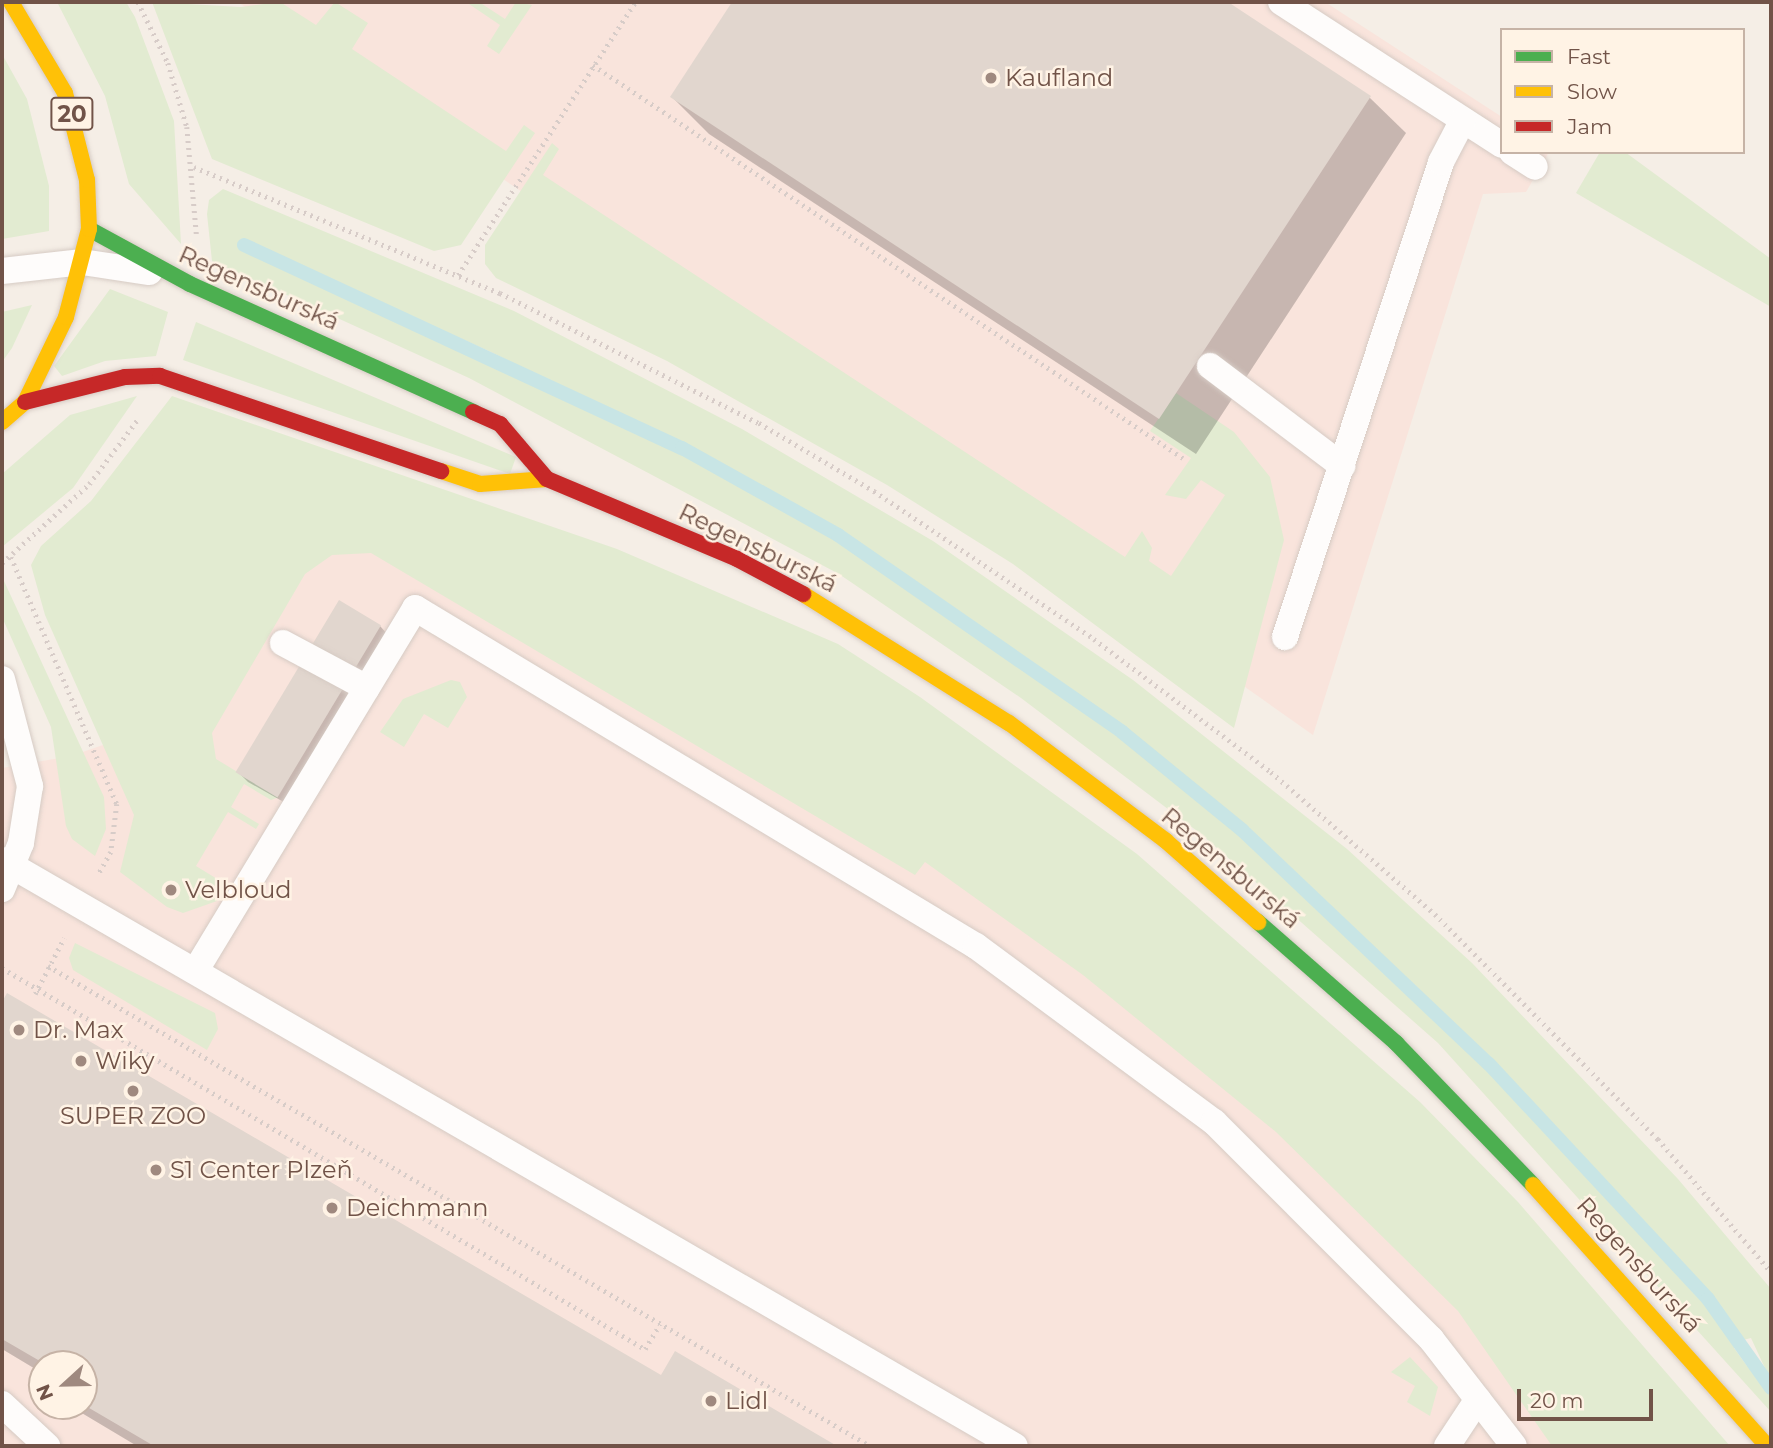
<!DOCTYPE html>
<html>
<head>
<meta charset="utf-8">
<style>
	body { margin:0 }
	#map { position:relative; width:1773px; height:1448px; overflow:hidden; background:#f5eee6; font-family:Montserrat,sans-serif }
	div>[style] { position:absolute }
	.commercial>* { inset:0; background:#f9e4dc }
	.green>* { inset:0; background:#e2ebd1 }
	.shadow>* { inset:0; background:#0003 }
	.stream>* { height:14px; margin:-7px; padding:0 7px; transform-origin:7px; border-radius:7px; background:#c8e5e5 }
	.building>* { inset:0; background:#e1d6ce; transform-origin:0 0 }
	.path>* { height:4.5px; margin-top:-2.25px; transform-origin:0; background:repeating-linear-gradient(90deg,#d7ccc8 0 2px,transparent 0 7px) }
	.roads { filter:drop-shadow(0 0 2px #d6cbc4) drop-shadow(0 0 2px #d6cbc4) }
	.lane>* { height:26px; margin:-13px; padding:0 13px; transform-origin:13px; border-radius:13px; background:#fefcfb }
	.fast>* { height:16px; margin:-8px; padding:0 8px; transform-origin:8px; border-radius:8px; background:#4caf50 }
	.slow>* { height:16px; margin:-8px; padding:0 8px; transform-origin:8px; border-radius:8px; background:#ffc107 }
	.jam>* { height:16px; margin:-8px; padding:0 8px; transform-origin:8px; border-radius:8px; background:#c62828 }
	.dots>* { width:19px; height:19px; translate:-50% -50%; box-sizing:border-box; border:4px solid #fff3e5; border-radius:50% }
	span { translate:-50% -50%; white-space:nowrap; text-align:center; line-height:1.15; -webkit-text-stroke:5px #fff3e5; paint-order:stroke }
	.shield-label span { padding:2px 5px; background:#fff3e5; border:2px solid; border-radius:5px; -webkit-text-stroke-width:0 }
	.shield-label { font-size:23px; color:#715348; font-weight:700 }
	.poi-label { font-size:24px; color:#715348 }
	.left { translate:0 -50%; text-align:left }
	.street-label { font-size:24px; color:#715348 }
	.frame { position:absolute; inset:0; border:4px solid #715348; pointer-events:none }
	.legend { position:absolute; left:1500px; top:28px; width:245px; height:126px; box-sizing:border-box; background:#fff3e5; border:2px solid #c6b3a6; margin:0; padding:9px 12px; list-style:none; font-size:21px; color:#715348 }
	.legend li { display:flex; align-items:center; gap:14px; height:35px }
	.legend b { width:35px; border:2px solid #c6b3a6 }
	.north { position:absolute; left:28px; top:1350px; width:70px; height:70px; box-sizing:border-box; background:#fff3e5; border:2px solid #c6b3a6; border-radius:50%; rotate:248deg; font-size:19px; font-weight:700; line-height:28px; text-align:center; color:#715348 }
	.north::after { content:''; display:block; margin:auto; width:24px; height:32px; background:#9f897f; clip-path:polygon(50% 0,100% 100%,50% 72%,0 100%) }
	.scale { position:absolute; left:1517px; top:1389px; width:136px; height:32px; box-sizing:border-box; border:4px solid #715348; border-top:0; padding-left:9px; font-size:21px; line-height:24px; white-space:nowrap; color:#715348; -webkit-text-stroke:5px #fff3e5; paint-order:stroke }
</style>
</head>
<body>
<div id="map">
	<div class="commercial">
		<i style="clip-path:polygon(238px 2px,1325px 2px,1502px 117px,1502px 152px,1549px 152px,1526px 192px,1483px 194px,1313px 735px,922px 459px)"></i>
		<i style="clip-path:polygon(evenodd,222px 469px,753px 730px,1193px 1053px,1386px 1225px,1572px 1446px,2px 1446px,2px 768px,71px 756px,135px 734px,222px 469px,42px 1364px,84px 1364px,84px 1406px,42px 1406px,42px 1364px)"></i>
	</div>
	<div class="green">
		<i style="clip-path:polygon(57px 2px,126px 2px,135px 17px,174px 121px,181px 244px,129px 184px,105px 96px)"></i>
		<i style="clip-path:polygon(152px 2px,241px 7px,280px 2px,316px 25px,335px 2px,368px 23px,352px 49px,506px 151px,524px 125px,535px 133px,461px 245px,434px 251px,212px 159px)"></i>
		<i style="clip-path:polygon(466px 2px,479px 2px,505px 19px,516px 2px,532px 5px,499px 54px,487px 46px,500px 25px)"></i>
		<i style="clip-path:polygon(2px 54px,27px 99px,49px 186px,49px 231px,2px 239px)"></i>
		<i style="clip-path:polygon(552px 143px,559px 149px,543px 175px,1125px 557px,1142px 531px,1152px 548px,1149px 561px,1171px 576px,1225px 495px,1201px 480px,1186px 499px,1165px 495px,1191px 458px,1150px 431px,1176px 393px,1234px 432px,1270px 477px,1284px 540px,1234px 728px,1013px 564px,887px 485px,667px 361px,496px 278px,485px 264px,485px 245px)"></i>
		<i style="clip-path:polygon(1600px 152px,1625px 152px,1771px 259px,1771px 307px,1576px 193px)"></i>
		<i style="clip-path:polygon(223px 189px,514px 311px,742px 429px,933px 541px,1133px 680px,1347px 849px,1472px 963px,1678px 1179px,1771px 1289px,1771px 1381px,1751px 1338px,1743px 1340px,1672px 1254px,1416px 986px,1209px 799px,1063px 683px,898px 569px,726px 468px,491px 352px,241px 241px,241px 247px,563px 392px,775px 503px,937px 603px,1114px 729px,1312px 895px,1461px 1038px,1706px 1300px,1741px 1344px,1734px 1348px,1747px 1366px,1754px 1364px,1771px 1396px,1771px 1412px,1438px 1043px,1201px 834px,1021px 698px,839px 574px,469px 378px,212px 261px,207px 214px,209px 200px)"></i>
		<i style="clip-path:polygon(110px 289px,168px 312px,156px 356px,105px 361px,62px 376px,54px 366px)"></i>
		<i style="clip-path:polygon(32px 305px,12px 348px,2px 362px,2px 312px)"></i>
		<i style="clip-path:polygon(196px 322px,516px 457px,510px 474px,183px 360px)"></i>
		<i style="clip-path:polygon(137px 396px,73px 488px,2px 547px,2px 474px,70px 415px)"></i>
		<i style="clip-path:polygon(172px 396px,617px 549px,838px 644px,920px 697px,1137px 854px,1420px 1102px,1518px 1202px,1730px 1446px,1552px 1446px,1458px 1311px,1276px 1132px,1083px 975px,925px 862px,915px 875px,371px 553px,332px 555px,305px 574px,212px 733px,216px 759px,279px 797px,271px 800px,244px 784px,231px 807px,259px 824px,256px 829px,228px 812px,196px 866px,227px 885px,217px 901px,183px 913px,167px 907px,120px 872px,134px 815px,45px 615px,31px 565px,41px 546px,91px 501px)"></i>
		<i style="clip-path:polygon(4px 581px,104px 797px,106px 829px,95px 856px,72px 839px,66px 826px,51px 727px,2px 617px)"></i>
		<i style="clip-path:polygon(451px 680px,460px 682px,467px 697px,448px 728px,424px 714px,404px 747px,380px 732px,403px 699px)"></i>
		<i style="clip-path:polygon(75px 943px,215px 1013px,218px 1029px,207px 1050px,73px 970px,69px 958px)"></i>
		<i style="clip-path:polygon(1410px 1357px,1438px 1387px,1430px 1416px,1407px 1402px,1415px 1386px,1391px 1372px)"></i>
	</div>
	<div class="shadow">
		<i style="clip-path:polygon(735px 2px,1224px 2px,1369px 97px,1406px 133px,1196px 454px,709px 134px,672px 97px)"></i>
		<i style="clip-path:polygon(380px 626px,389px 636px,289px 805px,248px 782px,239px 773px)"></i>
		<i style="clip-path:polygon(8px 995px,661px 1377px,676px 1354px,834px 1446px,137px 1446px,70px 1406px,84px 1406px,84px 1364px,42px 1364px,42px 1373px,2px 1349px,2px 1005px)"></i>
	</div>
	<div class="stream">
		<i style="left:244px;top:245px;width:483px;rotate:24.9deg"></i>
		<i style="left:682px;top:448px;width:179px;rotate:29.1deg"></i>
		<i style="left:838px;top:535px;width:346px;rotate:34.7deg"></i>
		<i style="left:1122px;top:732px;width:155px;rotate:39.2deg"></i>
		<i style="left:1242px;top:830px;width:340px;rotate:43.5deg"></i>
		<i style="left:1489px;top:1064px;width:321px;rotate:47deg"></i>
		<i style="left:1708px;top:1299px;width:109px;rotate:54.7deg"></i>
	</div>
	<div class="building">
		<i style="clip-path:polygon(732px 2px,1228px 2px,1371px 96px,1159px 419px,670px 97px)"></i>
		<i style="left:339px;top:600px;width:49px;height:201px;rotate:31deg"></i>
		<i style="clip-path:polygon(7px 993px,661px 1375px,675px 1351px,837px 1446px,154px 1446px,84px 1405px,84px 1364px,45px 1364px,2px 1339px,2px 1002px)"></i>
	</div>
	<div class="path">
		<i style="left:138px;top:2px;width:68px;rotate:63.8deg"></i>
		<i style="left:168px;top:63px;width:67px;rotate:73.5deg"></i>
		<i style="left:187px;top:127px;width:112px;rotate:84.9deg"></i>
		<i style="left:593px;top:65px;width:709px;rotate:33.67deg"></i>
		<i style="left:194px;top:167px;width:331px;rotate:22.4deg"></i>
		<i style="left:500px;top:293px;width:290px;rotate:26.7deg"></i>
		<i style="left:759px;top:423px;width:134px;rotate:30.6deg"></i>
		<i style="left:874px;top:491px;width:265px;rotate:33.9deg"></i>
		<i style="left:1094px;top:639px;width:221px;rotate:36.9deg"></i>
		<i style="left:1271px;top:772px;width:217px;rotate:40.9deg"></i>
		<i style="left:1435px;top:914px;width:317px;rotate:45.3deg"></i>
		<i style="left:1658px;top:1139px;width:175px;rotate:49.6deg"></i>
		<i style="left:458px;top:275px;width:325px;rotate:-57deg"></i>
		<i style="left:11px;top:557px;width:269px;rotate:66.8deg"></i>
		<i style="left:117px;top:804px;width:48px;rotate:97.1deg"></i>
		<i style="left:111px;top:852px;width:26px;rotate:119deg"></i>
		<i style="left:2px;top:563px;width:118px;rotate:-42.2deg"></i>
		<i style="left:89px;top:484px;width:81px;rotate:-53deg"></i>
		<i style="left:48px;top:966px;width:952px;rotate:30.28deg"></i>
		<i style="left:2px;top:968px;width:747px;rotate:30.65deg"></i>
		<i style="left:645px;top:1349px;width:29px;rotate:-59deg"></i>
		<i style="left:35px;top:994px;width:63px;rotate:-62.6deg"></i>
	</div>
	<div class="roads">
		<div class="lane">
			<i style="left:1281px;top:2px;width:263px;rotate:32.9deg"></i>
			<i style="left:1512px;top:152px;width:27px;rotate:33deg"></i>
			<i style="left:2px;top:271px;width:81px;rotate:-6.4deg"></i>
			<i style="left:82px;top:262px;width:68px;rotate:8.5deg"></i>
			<i style="left:1210px;top:366px;width:166px;rotate:37.1deg"></i>
			<i style="left:1285px;top:637px;width:500px;rotate:-71.8deg"></i>
			<i style="left:1441px;top:162px;width:47px;rotate:-62.4deg"></i>
			<i style="left:283px;top:643px;width:95px;rotate:28.2deg"></i>
			<i style="left:2px;top:679px;width:111px;rotate:75.3deg"></i>
			<i style="left:30px;top:786px;width:58px;rotate:99deg"></i>
			<i style="left:21px;top:843px;width:50px;rotate:112.4deg"></i>
			<i style="left:2px;top:860px;width:1170px;rotate:30.05deg"></i>
			<i style="left:196px;top:970px;width:423px;rotate:-58.8deg"></i>
			<i style="left:415px;top:608px;width:655px;rotate:31.07deg"></i>
			<i style="left:976px;top:946px;width:296px;rotate:36.5deg"></i>
			<i style="left:1214px;top:1122px;width:307px;rotate:45deg"></i>
			<i style="left:1431px;top:1339px;width:135px;rotate:52.2deg"></i>
			<i style="left:2px;top:1404px;width:62px;rotate:43deg"></i>
			<i style="left:1447px;top:1446px;width:56px;rotate:-56.6deg"></i>
		</div>
		<div class="fast">
			<i style="left:89px;top:229px;width:115px;rotate:28.6deg"></i>
			<i style="left:190px;top:284px;width:311px;rotate:24.3deg"></i>
			<i style="left:1258px;top:922px;width:184px;rotate:41.2deg"></i>
			<i style="left:1396px;top:1043px;width:197px;rotate:46deg"></i>
		</div>
		<div class="slow">
			<i style="left:2px;top:422px;width:30px;rotate:-41deg"></i>
			<i style="left:25px;top:402px;width:94px;rotate:-64.2deg"></i>
			<i style="left:66px;top:317px;width:91px;rotate:-75.4deg"></i>
			<i style="left:89px;top:229px;width:49px;rotate:-92.3deg"></i>
			<i style="left:87px;top:180px;width:90px;rotate:-104.2deg"></i>
			<i style="left:65px;top:93px;width:106px;rotate:-120.7deg"></i>
			<i style="left:441px;top:471px;width:41px;rotate:18.4deg"></i>
			<i style="left:480px;top:484px;width:67px;rotate:-4.3deg"></i>
			<i style="left:803px;top:594px;width:243px;rotate:32.1deg"></i>
			<i style="left:1009px;top:723px;width:196px;rotate:36.9deg"></i>
			<i style="left:1166px;top:841px;width:123px;rotate:41.4deg"></i>
			<i style="left:1533px;top:1185px;width:351px;rotate:48.1deg"></i>
		</div>
		<div class="jam">
			<i style="left:25px;top:402px;width:103px;rotate:-14deg"></i>
			<i style="left:125px;top:377px;width:35px;rotate:-2deg"></i>
			<i style="left:160px;top:376px;width:297px;rotate:18.7deg"></i>
			<i style="left:473px;top:412px;width:30px;rotate:24deg"></i>
			<i style="left:500px;top:424px;width:72px;rotate:49.5deg"></i>
			<i style="left:547px;top:479px;width:206px;rotate:22.8deg"></i>
			<i style="left:737px;top:559px;width:75px;rotate:27.9deg"></i>
		</div>
	</div>
	<div class="dots">
		<i style="left:991px;top:78px;background:#9f897f"></i>
		<i style="left:171px;top:890px;background:#9f897f"></i>
		<i style="left:19px;top:1030px;background:#9f897f"></i>
		<i style="left:81px;top:1061px;background:#9f897f"></i>
		<i style="left:133px;top:1091px;background:#9f897f"></i>
		<i style="left:156px;top:1170px;background:#9f897f"></i>
		<i style="left:332px;top:1208px;background:#9f897f"></i>
		<i style="left:711px;top:1401px;background:#9f897f"></i>
	</div>
	<div class="shield-label">
		<span style="left:72px;top:114px">20</span>
	</div>
	<div class="poi-label">
		<span class="left" style="left:1005px;top:78px">Kaufland</span>
		<span class="left" style="left:185px;top:890px">Velbloud</span>
		<span class="left" style="left:33px;top:1030px">Dr. Max</span>
		<span class="left" style="left:95px;top:1061px">Wiky</span>
		<span style="left:133px;top:1116px">SUPER ZOO</span>
		<span class="left" style="left:170px;top:1170px">S1 Center Plzeň</span>
		<span class="left" style="left:346px;top:1208px">Deichmann</span>
		<span class="left" style="left:725px;top:1401px">Lidl</span>
	</div>
	<div class="street-label">
		<span style="left:259px;top:288px;rotate:24deg">Regensburská</span>
		<span style="left:758px;top:548px;rotate:26deg">Regensburská</span>
		<span style="left:1231px;top:868px;rotate:40deg">Regensburská</span>
		<span style="left:1639px;top:1265px;rotate:48deg">Regensburská</span>
	</div>
	<div class="frame"></div>
	<ul class="legend">
	<li><b style="height:9px;background:#4caf50"></b>Fast</li>
	<li><b style="height:9px;background:#ffc107"></b>Slow</li>
	<li><b style="height:9px;background:#c62828"></b>Jam</li>
	</ul>
	<div class="north">N</div>
	<div class="scale">20 m</div>
</div>
</body>
</html>
